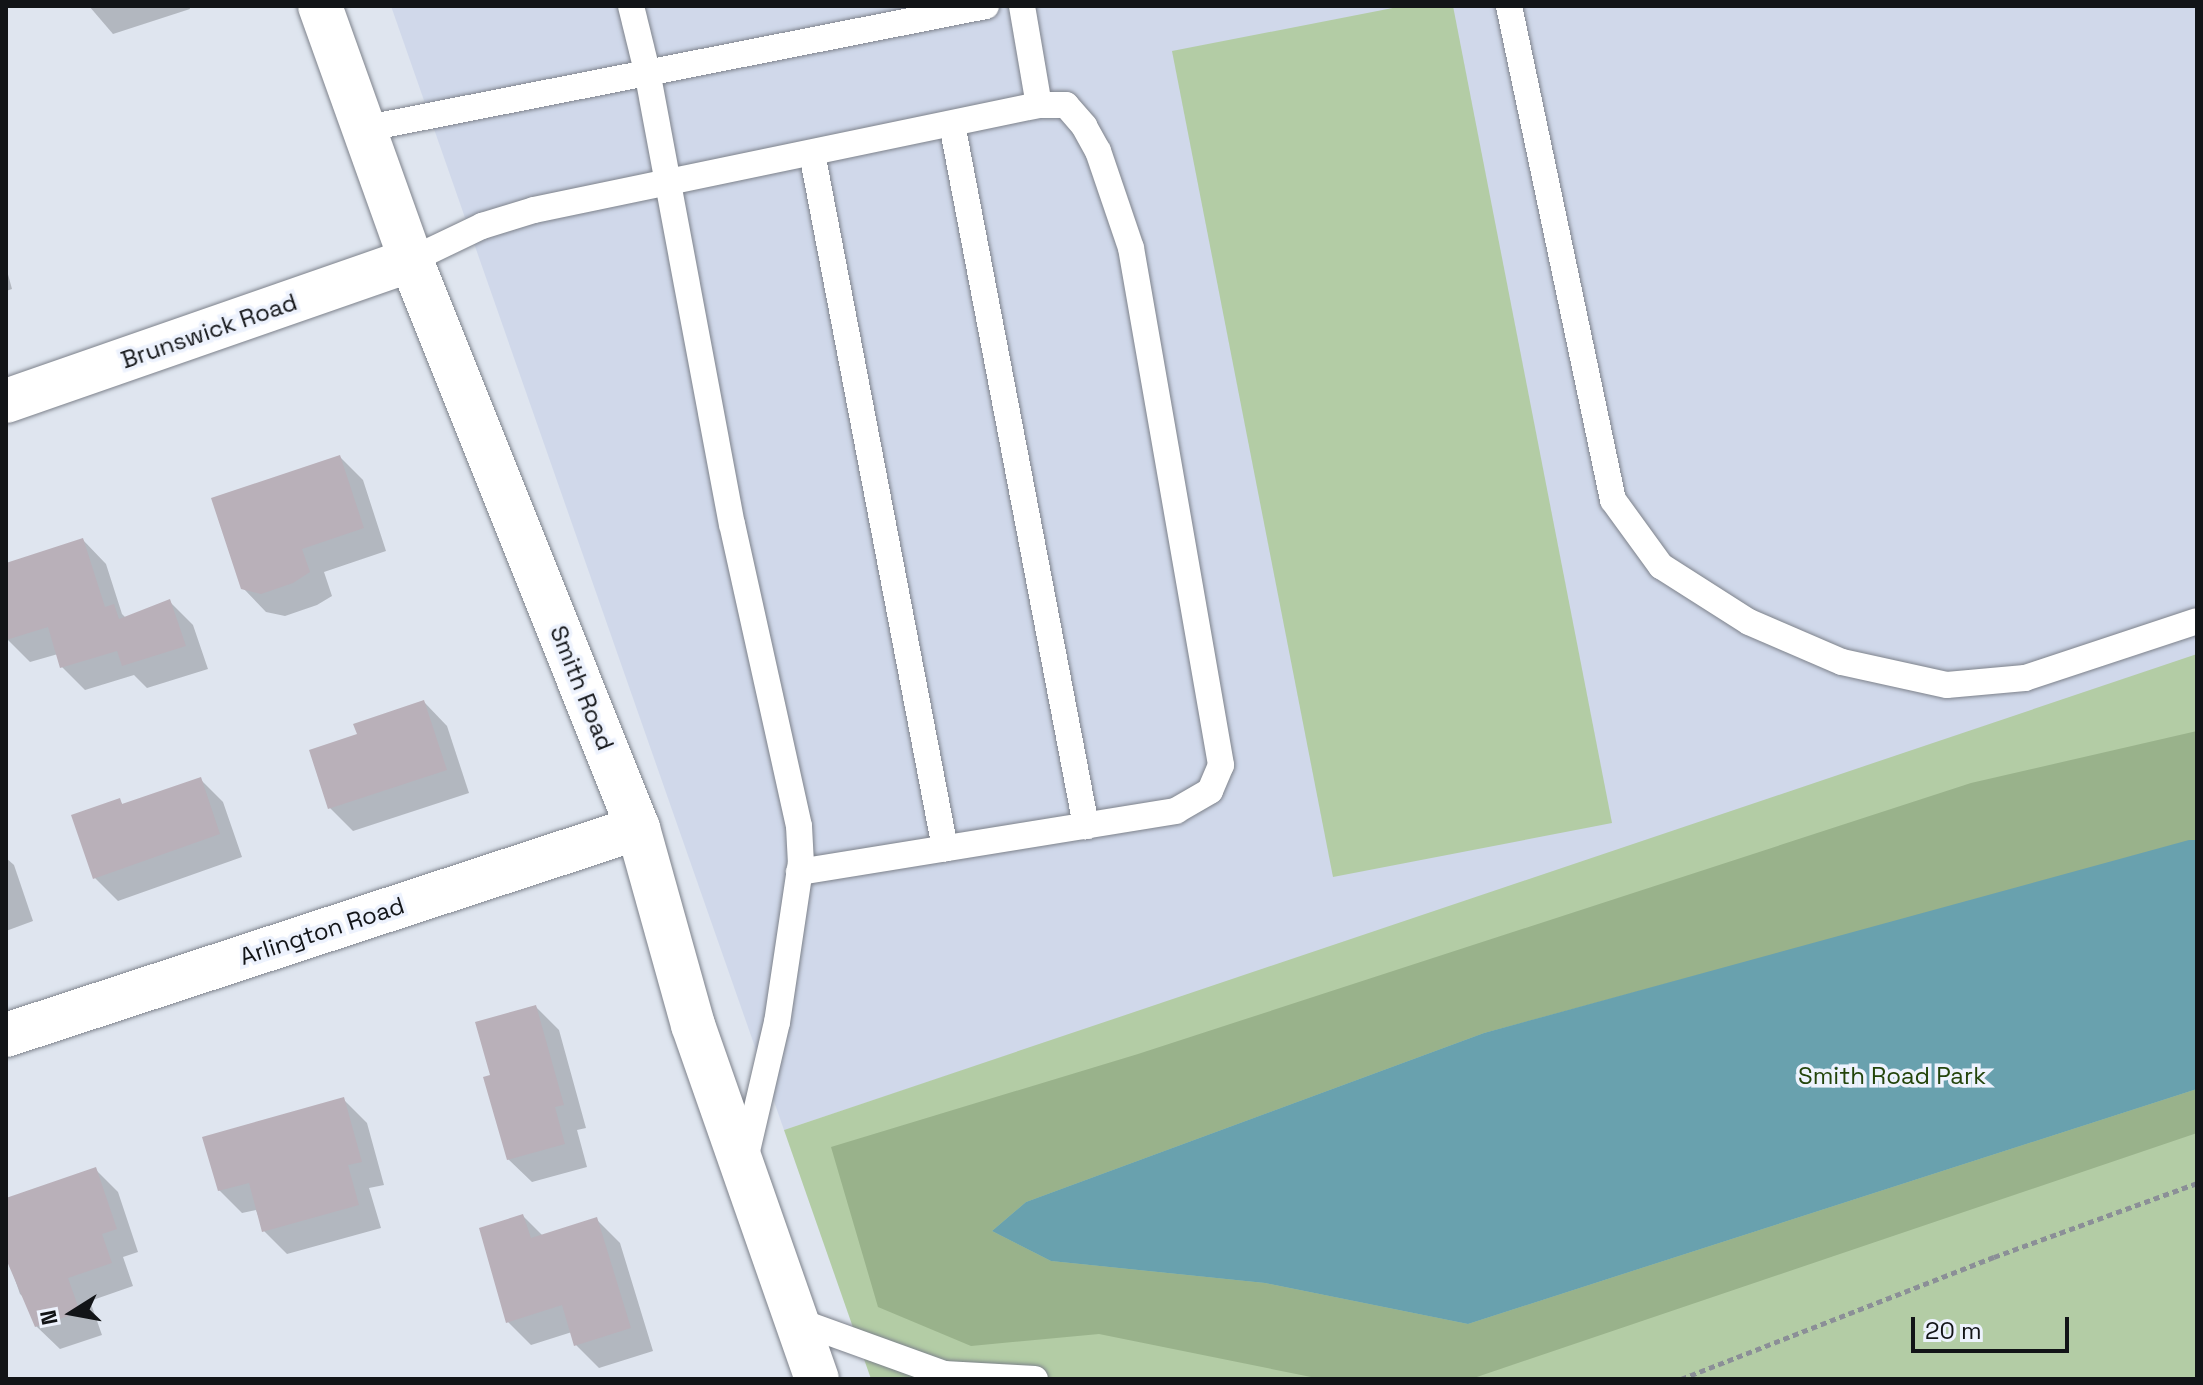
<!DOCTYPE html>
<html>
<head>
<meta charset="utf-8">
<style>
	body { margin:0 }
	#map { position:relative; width:2203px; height:1385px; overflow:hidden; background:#dfe5ef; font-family:"Space Grotesk",sans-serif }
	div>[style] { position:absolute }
	.built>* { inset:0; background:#d0d8ea }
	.green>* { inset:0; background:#b3cca5 }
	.forest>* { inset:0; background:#99b28b }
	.water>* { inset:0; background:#69a1ae }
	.shadow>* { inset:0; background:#0003 }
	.building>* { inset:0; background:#b9b0b9 }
	.path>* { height:5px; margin-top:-2.5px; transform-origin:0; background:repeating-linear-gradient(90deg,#8b8f97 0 6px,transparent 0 10px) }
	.roads { filter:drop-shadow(0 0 2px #7d828b) drop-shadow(0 0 2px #7d828b) }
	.lane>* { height:26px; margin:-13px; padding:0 13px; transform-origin:13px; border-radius:13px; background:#fff }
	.street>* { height:44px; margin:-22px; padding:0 22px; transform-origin:22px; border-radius:22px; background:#fff }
	.secondary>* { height:44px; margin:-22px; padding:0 22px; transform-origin:22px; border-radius:22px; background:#fff }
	span { translate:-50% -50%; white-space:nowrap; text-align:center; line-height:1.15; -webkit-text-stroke:7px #edf2fd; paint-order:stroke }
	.street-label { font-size:24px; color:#121417 }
	.park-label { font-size:24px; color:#23440a }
	.frame { position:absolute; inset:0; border:8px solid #121417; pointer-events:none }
	.north { position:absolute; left:32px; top:1273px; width:80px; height:80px; -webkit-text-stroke:6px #edf2fd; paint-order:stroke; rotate:259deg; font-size:22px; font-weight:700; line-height:32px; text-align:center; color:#121417 }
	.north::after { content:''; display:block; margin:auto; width:28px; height:36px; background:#121417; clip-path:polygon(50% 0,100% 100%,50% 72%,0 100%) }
	.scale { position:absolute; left:1911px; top:1317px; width:158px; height:36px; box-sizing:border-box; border:4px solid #121417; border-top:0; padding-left:10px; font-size:24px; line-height:28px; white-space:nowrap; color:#121417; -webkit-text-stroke:6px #edf2fd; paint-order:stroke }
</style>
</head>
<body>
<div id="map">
	<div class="built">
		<i style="clip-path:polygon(391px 6px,2197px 6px,2197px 659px,784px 1130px)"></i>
	</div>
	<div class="green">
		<i style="clip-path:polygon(1403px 6px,1453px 6px,1612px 823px,1333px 877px,1172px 51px)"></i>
		<i style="clip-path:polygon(2197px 654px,2197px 1379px,871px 1379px,784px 1130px)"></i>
	</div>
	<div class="forest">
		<i style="clip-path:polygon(2197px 731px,2197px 840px,1484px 1033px,1026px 1202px,992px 1231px,1051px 1261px,1265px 1283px,1468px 1324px,2197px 1089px,2197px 1133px,1471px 1379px,1321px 1379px,1099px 1334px,971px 1346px,878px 1307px,831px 1147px,1138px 1054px,1971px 783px)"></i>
	</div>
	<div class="water">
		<i style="clip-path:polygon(2189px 840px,2197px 840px,2197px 1089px,1468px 1324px,1265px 1283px,1051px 1261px,992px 1231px,1026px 1202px,1484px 1033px)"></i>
	</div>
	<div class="shadow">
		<i style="clip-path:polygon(89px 6px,189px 6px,190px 9px,113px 34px)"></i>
		<i style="clip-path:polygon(6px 267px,12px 289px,6px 291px)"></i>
		<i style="clip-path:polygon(340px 457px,363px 480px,386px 551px,324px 572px,332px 596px,317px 605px,285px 616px,266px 612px,243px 588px)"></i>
		<i style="clip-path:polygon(83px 540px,106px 564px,122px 614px,126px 618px,170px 602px,193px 625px,208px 669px,147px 688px,134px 675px,85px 690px,62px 667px,58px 654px,30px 662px,7px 639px,6px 565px)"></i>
		<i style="clip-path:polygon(424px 702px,447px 726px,469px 793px,353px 831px,330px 808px,359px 735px)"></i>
		<i style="clip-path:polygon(200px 779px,223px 802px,242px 857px,118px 901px,95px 878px,119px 800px,124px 806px)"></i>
		<i style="clip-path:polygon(6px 858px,14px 865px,33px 921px,6px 931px)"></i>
		<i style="clip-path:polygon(536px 1007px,559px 1030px,586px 1128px,577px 1130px,587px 1167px,532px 1182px,508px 1159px,492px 1076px)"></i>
		<i style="clip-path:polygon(344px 1100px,367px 1123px,384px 1185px,369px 1188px,381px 1228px,287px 1254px,264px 1231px,256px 1210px,242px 1213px,219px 1190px)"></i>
		<i style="clip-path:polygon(95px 1169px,118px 1192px,138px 1252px,123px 1257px,133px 1286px,90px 1301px,102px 1335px,60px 1349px,36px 1326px,28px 1301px,20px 1294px,6px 1253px,6px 1200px)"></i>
		<i style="clip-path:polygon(523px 1216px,543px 1236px,597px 1220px,620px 1243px,653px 1351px,599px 1368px,576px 1345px,572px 1332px,531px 1345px,508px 1322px)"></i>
	</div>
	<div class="building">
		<i style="clip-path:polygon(340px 455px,364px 528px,302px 549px,310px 572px,293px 583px,261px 594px,241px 589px,211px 498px)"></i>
		<i style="clip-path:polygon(83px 538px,105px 607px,114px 604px,119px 619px,170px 599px,186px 646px,122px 666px,117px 651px,60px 668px,48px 627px,6px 640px,6px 563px)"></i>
		<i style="clip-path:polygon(424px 700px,447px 770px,328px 809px,309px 750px,357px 734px,353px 724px)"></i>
		<i style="clip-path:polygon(201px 777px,220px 834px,93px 879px,71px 815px,120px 798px,122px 804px)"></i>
		<i style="clip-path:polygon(536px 1005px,564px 1105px,555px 1107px,565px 1144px,507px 1160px,483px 1077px,490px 1075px,475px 1022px)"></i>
		<i style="clip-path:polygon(344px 1097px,362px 1162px,348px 1165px,359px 1205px,262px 1232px,249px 1183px,218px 1191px,202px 1137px)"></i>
		<i style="clip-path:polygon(96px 1167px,117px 1229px,102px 1234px,112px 1263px,68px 1278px,80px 1312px,35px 1327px,6px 1259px,6px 1198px)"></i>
		<i style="clip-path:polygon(523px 1214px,531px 1238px,597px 1217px,631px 1328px,574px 1346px,562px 1305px,506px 1323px,479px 1228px)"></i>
	</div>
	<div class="path">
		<i style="left:1681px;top:1379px;width:336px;rotate:-21.3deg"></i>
		<i style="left:1994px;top:1257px;width:216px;rotate:-20deg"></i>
	</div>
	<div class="roads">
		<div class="lane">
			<i style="left:631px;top:6px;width:67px;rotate:76.2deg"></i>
			<i style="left:647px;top:71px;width:461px;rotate:79.4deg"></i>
			<i style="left:732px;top:524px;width:309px;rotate:77.5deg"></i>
			<i style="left:799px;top:826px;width:36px;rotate:87deg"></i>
			<i style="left:801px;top:862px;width:162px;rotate:98.5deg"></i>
			<i style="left:777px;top:1022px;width:142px;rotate:103.1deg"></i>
			<i style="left:1022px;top:6px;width:100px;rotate:80.3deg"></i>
			<i style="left:1509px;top:6px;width:505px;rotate:78.11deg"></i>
			<i style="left:1613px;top:500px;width:82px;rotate:54deg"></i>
			<i style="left:1661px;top:566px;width:104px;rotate:32.5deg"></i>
			<i style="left:1749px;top:622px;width:101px;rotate:23.3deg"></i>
			<i style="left:1842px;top:662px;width:107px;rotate:12.4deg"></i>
			<i style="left:1947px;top:685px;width:78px;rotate:-5.1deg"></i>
			<i style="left:2025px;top:678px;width:181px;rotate:-18.3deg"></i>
			<i style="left:952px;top:124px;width:715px;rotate:79.19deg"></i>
			<i style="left:363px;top:129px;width:635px;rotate:-11.17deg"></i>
			<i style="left:812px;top:153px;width:708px;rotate:79.17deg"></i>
			<i style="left:411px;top:260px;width:79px;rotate:-25.6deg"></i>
			<i style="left:482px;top:226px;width:54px;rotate:-17.1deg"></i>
			<i style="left:534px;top:210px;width:516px;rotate:-11.75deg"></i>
			<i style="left:1039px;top:105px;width:27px"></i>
			<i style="left:1066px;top:105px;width:28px;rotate:49deg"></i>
			<i style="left:1084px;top:126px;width:29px;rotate:61deg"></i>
			<i style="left:1098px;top:151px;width:102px;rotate:71.2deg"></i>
			<i style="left:1131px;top:248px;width:525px;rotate:80.12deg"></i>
			<i style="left:1221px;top:765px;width:28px;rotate:113deg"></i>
			<i style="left:1210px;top:791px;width:39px;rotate:150deg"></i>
			<i style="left:1176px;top:811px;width:382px;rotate:170.8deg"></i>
			<i style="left:795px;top:1320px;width:158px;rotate:19.9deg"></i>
			<i style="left:944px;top:1374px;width:91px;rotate:3.1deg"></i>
		</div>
		<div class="street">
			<i style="left:6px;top:401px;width:429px;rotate:-19.2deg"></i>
			<i style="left:6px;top:1035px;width:665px;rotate:-18.14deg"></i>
		</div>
		<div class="secondary">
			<i style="left:320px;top:6px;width:270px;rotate:70.3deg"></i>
			<i style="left:411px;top:260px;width:612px;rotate:68.22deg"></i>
			<i style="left:638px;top:828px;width:205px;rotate:74.4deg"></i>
			<i style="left:693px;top:1025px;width:375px;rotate:70.7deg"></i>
		</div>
	</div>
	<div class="street-label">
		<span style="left:209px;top:331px;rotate:-19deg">Brunswick Road</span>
		<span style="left:582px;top:688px;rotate:68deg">Smith Road</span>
		<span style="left:322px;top:931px;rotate:-18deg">Arlington Road</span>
	</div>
	<div class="park-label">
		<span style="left:1892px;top:1076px">Smith Road Park</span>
	</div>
	<div class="frame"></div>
	<div class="north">N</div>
	<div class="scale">20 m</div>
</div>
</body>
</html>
